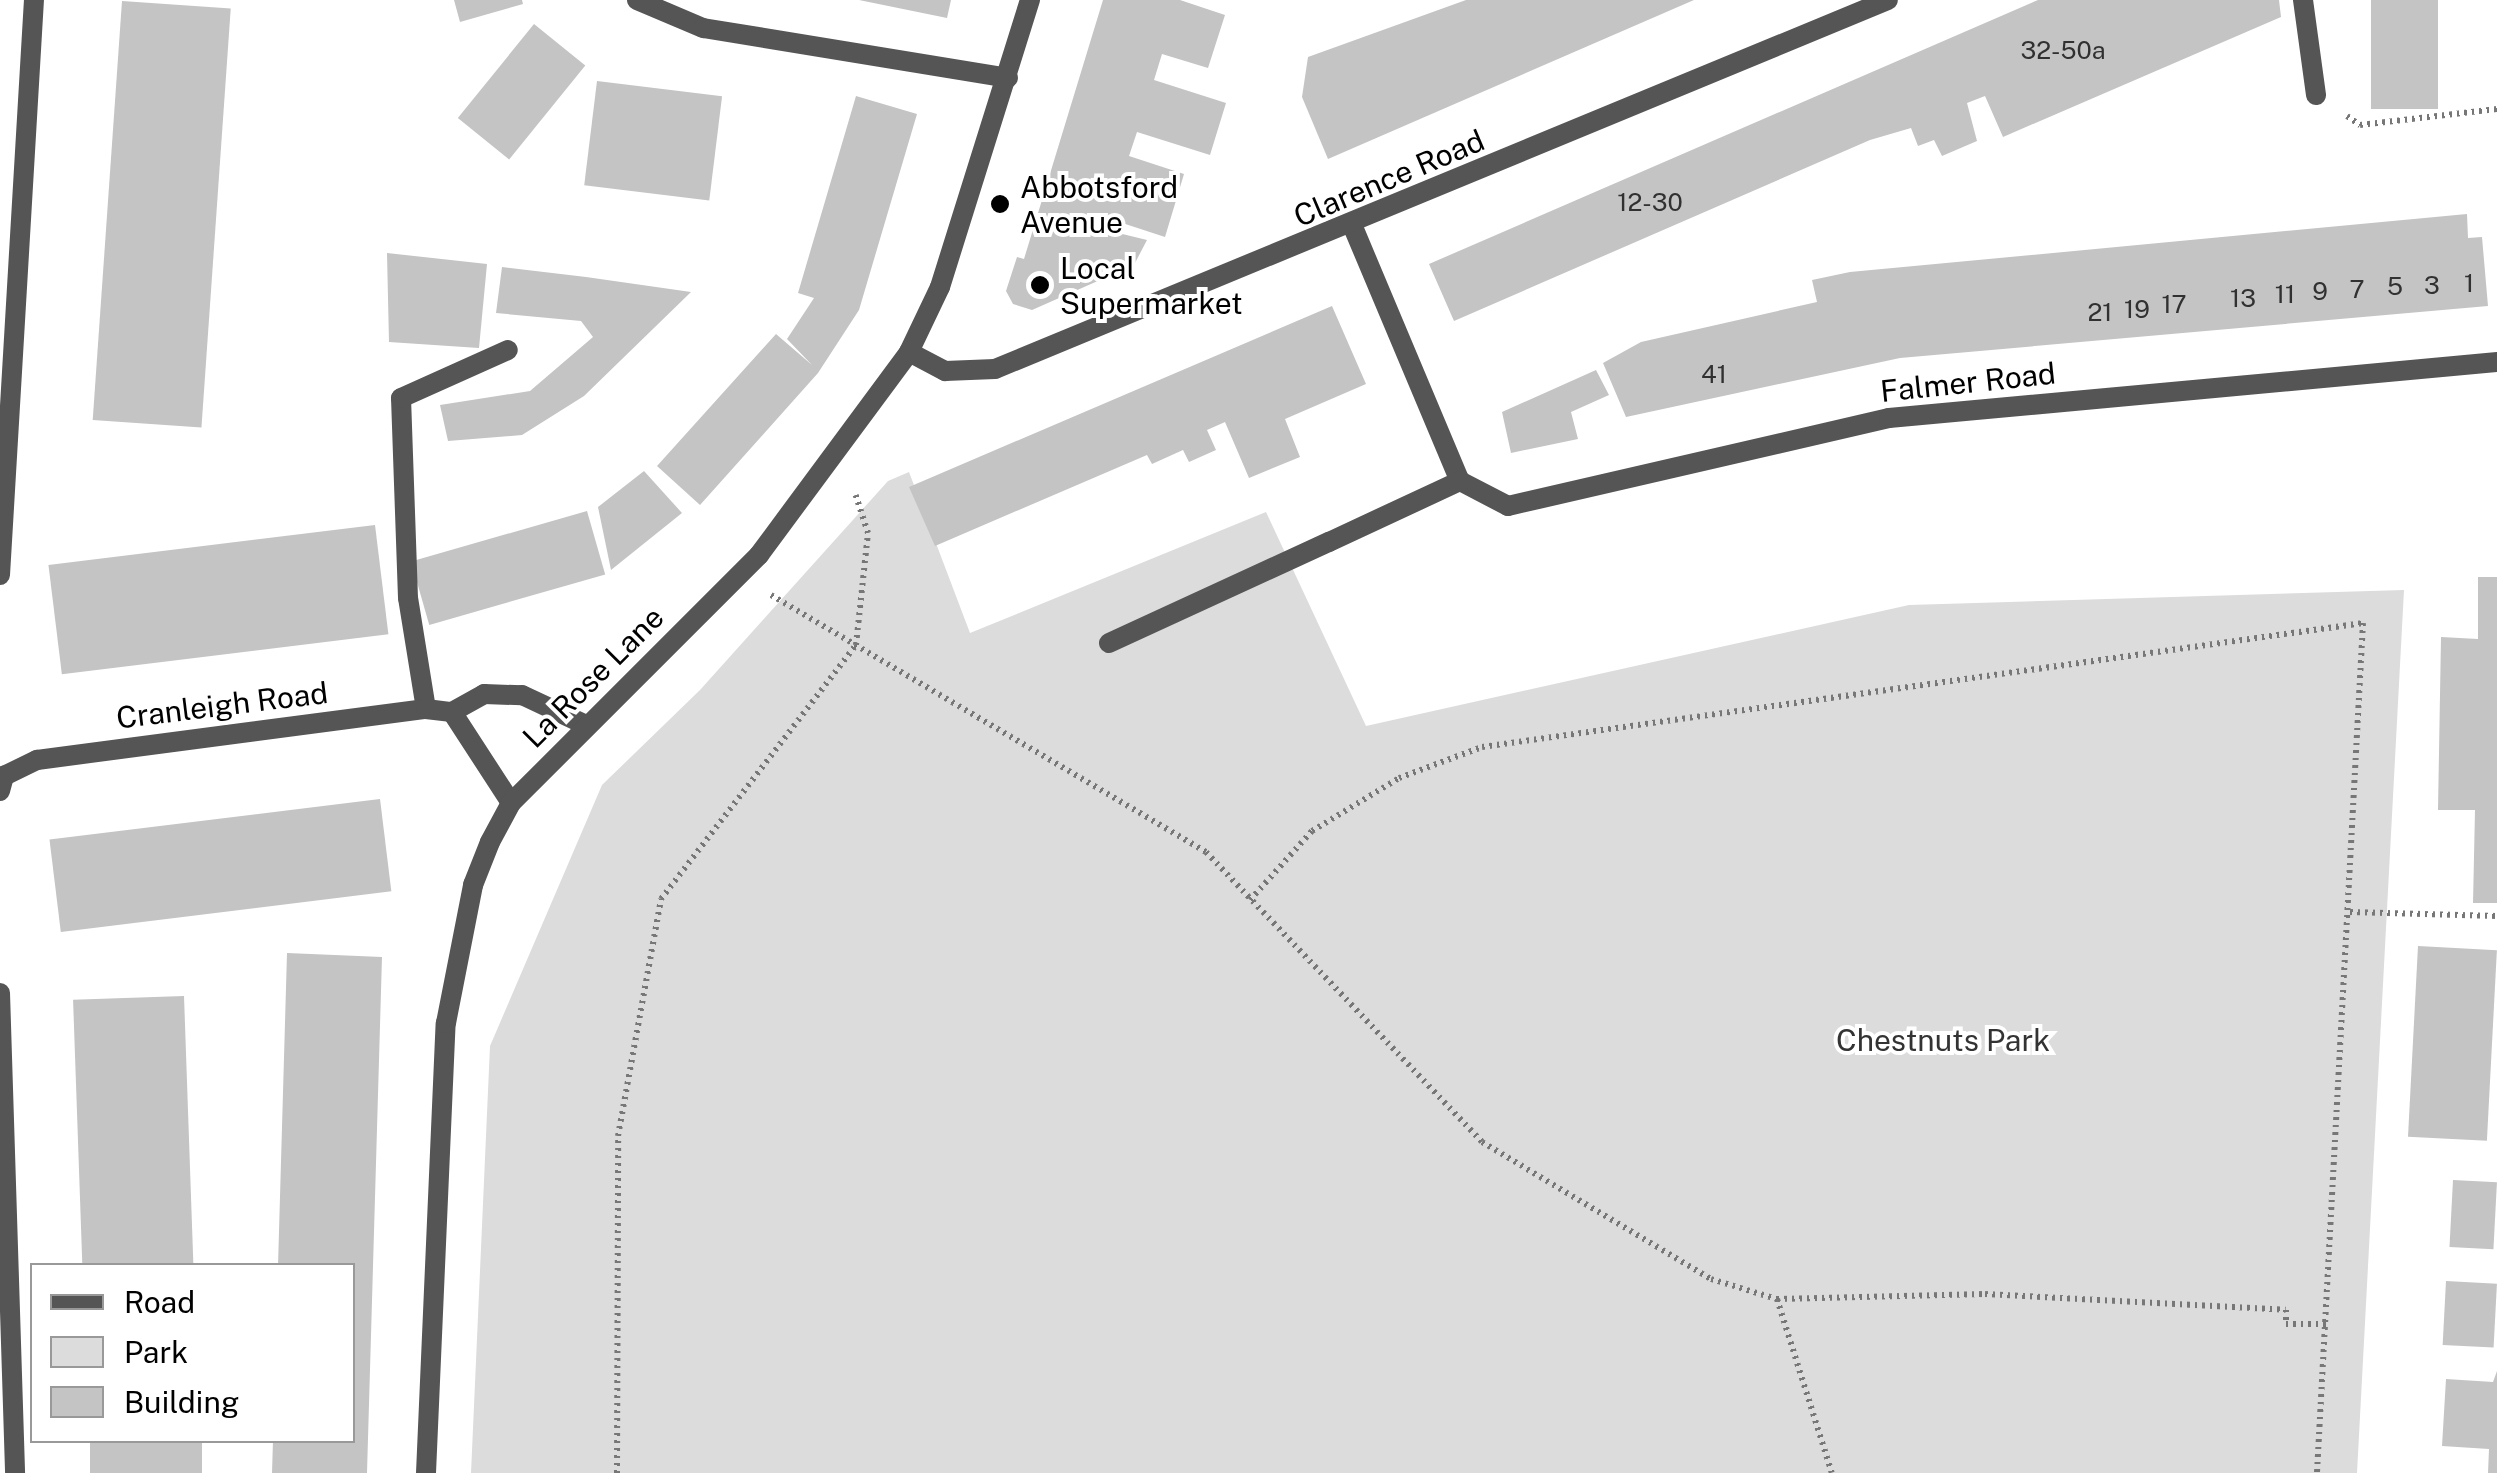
<!DOCTYPE html>
<html>
<head>
<meta charset="utf-8">
<style>
	body { margin:0 }
	#map { position:relative; width:2497px; height:1473px; overflow:hidden; background:#fff; font-family:"Public Sans",sans-serif }
	div>[style] { position:absolute }
	.green>* { inset:0; background:#dcdcdc }
	.building>* { inset:0; background:#c4c4c4; transform-origin:0 0 }
	.path>* { height:6px; margin-top:-3px; transform-origin:0; background:repeating-linear-gradient(90deg,#777 0 2.5px,transparent 0 7.5px) }
	.service>* { height:20px; margin:-10px; padding:0 10px; transform-origin:10px; border-radius:10px; background:#555 }
	.minor>* { height:20px; margin:-10px; padding:0 10px; transform-origin:10px; border-radius:10px; background:#555 }
	.dots>* { width:28px; height:28px; translate:-50% -50%; box-sizing:border-box; border:5px solid #fff; border-radius:50% }
	span { translate:-50% -50%; white-space:nowrap; text-align:center; line-height:1.15; -webkit-text-stroke:8px #fff; paint-order:stroke }
	.number-label { font-size:25px; color:#313131 }
	.number-label span { -webkit-text-stroke-width:0 }
	.street-label { font-size:30px; color:#000 }
	.poi-label { font-size:30px; color:#000 }
	.left { translate:0 -50%; text-align:left }
	.park-label { font-size:30px; color:#333 }
	.legend { position:absolute; left:30px; top:1263px; width:325px; height:180px; box-sizing:border-box; background:#fff; border:2px solid #999; margin:0; padding:12px 18px; list-style:none; font-size:30px; color:#000 }
	.legend li { display:flex; align-items:center; gap:20px; height:50px }
	.legend b { width:50px; border:2px solid #999 }
</style>
</head>
<body>
<div id="map">
	<div class="green">
		<i style="clip-path:polygon(909px 472px,970px 633px,1266px 512px,1366px 726px,1909px 605px,2404px 590px,2357px 1473px,471px 1473px,490px 1046px,602px 785px,700px 690px,888px 481px)"></i>
	</div>
	<div class="building">
		<i style="clip-path:polygon(454px 0,522px 0,523px 4px,460px 22px)"></i>
		<i style="clip-path:polygon(859px 0,951px 0,947px 18px)"></i>
		<i style="clip-path:polygon(1103px 0,1180px 0,1225px 15px,1208px 68px,1162px 54px,1154px 80px,1226px 103px,1210px 155px,1137px 132px,1129px 156px,1184px 174px,1165px 237px,1110px 219px,1106px 230px,1147px 240px,1135px 263px,1102px 272px,1100px 280px,1032px 310px,1013px 304px,1006px 291px,1017px 257px,1024px 259px)"></i>
		<i style="clip-path:polygon(1466px 0,1694px 0,1328px 159px,1302px 97px,1308px 57px)"></i>
		<i style="clip-path:polygon(2038px 0,2279px 0,2281px 17px,2003px 137px,1985px 96px,1967px 103px,1977px 141px,1942px 156px,1934px 140px,1918px 146px,1911px 128px,1870px 140px,1454px 321px,1429px 264px)"></i>
		<i style="left:2371px;top:0;width:67px;height:109px"></i>
		<i style="left:122px;top:1px;width:109px;height:420px;rotate:4deg"></i>
		<i style="left:534px;top:24px;width:66px;height:121px;rotate:39deg"></i>
		<i style="left:597px;top:81px;width:126px;height:105px;rotate:7deg"></i>
		<i style="clip-path:polygon(856px 96px,917px 114px,859px 310px,818px 373px,700px 505px,657px 466px,776px 334px,812px 365px,787px 339px,814px 298px,798px 293px)"></i>
		<i style="clip-path:polygon(2467px 214px,2468px 238px,2482px 237px,2488px 306px,1900px 358px,1626px 417px,1603px 363px,1641px 342px,1817px 302px,1812px 280px,1850px 272px)"></i>
		<i style="clip-path:polygon(387px 253px,487px 264px,479px 348px,389px 342px)"></i>
		<i style="clip-path:polygon(502px 267px,586px 277px,691px 292px,584px 396px,522px 435px,448px 441px,440px 405px,530px 391px,593px 337px,581px 321px,496px 313px)"></i>
		<i style="clip-path:polygon(1332px 306px,1366px 384px,1285px 419px,1300px 457px,1249px 478px,1225px 422px,1207px 430px,1216px 450px,1189px 462px,1183px 450px,1152px 464px,1147px 455px,935px 546px,909px 487px)"></i>
		<i style="clip-path:polygon(1596px 370px,1609px 395px,1571px 412px,1578px 439px,1511px 453px,1502px 412px)"></i>
		<i style="clip-path:polygon(644px 471px,682px 513px,611px 570px,598px 507px)"></i>
		<i style="left:587px;top:511px;width:66px;height:183px;rotate:74deg"></i>
		<i style="left:375px;top:525px;width:110px;height:329px;rotate:83deg"></i>
		<i style="clip-path:polygon(2478px 577px,2497px 577px,2497px 903px,2473px 903px,2475px 810px,2438px 810px,2441px 637px,2478px 639px)"></i>
		<i style="left:380px;top:799px;width:93px;height:333px;rotate:83deg"></i>
		<i style="left:2418px;top:946px;width:79px;height:191px;rotate:3deg"></i>
		<i style="clip-path:polygon(287px 953px,382px 957px,367px 1473px,272px 1473px,273px 1440px,352px 1440px,352px 1266px,278px 1266px)"></i>
		<i style="left:184px;top:996px;width:270px;height:111px;rotate:88deg"></i>
		<i style="left:2453px;top:1180px;width:44px;height:67px;rotate:3deg"></i>
		<i style="left:2446px;top:1281px;width:51px;height:64px;rotate:3deg"></i>
		<i style="clip-path:polygon(2497px 1371px,2497px 1473px,2488px 1473px,2489px 1449px,2442px 1446px,2446px 1379px,2493px 1382px)"></i>
		<i style="left:90px;top:1440px;width:112px;height:33px"></i>
	</div>
	<div class="path">
		<i style="left:2347px;top:116px;width:16px;rotate:35deg"></i>
		<i style="left:2360px;top:125px;width:138px;rotate:-6.7deg"></i>
		<i style="left:771px;top:595px;width:505px;rotate:30.57deg"></i>
		<i style="left:1206px;top:852px;width:400px;rotate:46.4deg"></i>
		<i style="left:1482px;top:1142px;width:267px;rotate:30.9deg"></i>
		<i style="left:1711px;top:1279px;width:69px;rotate:16.9deg"></i>
		<i style="left:1777px;top:1299px;width:182px;rotate:72.5deg"></i>
		<i style="left:1250px;top:900px;width:93px;rotate:-48.1deg"></i>
		<i style="left:1312px;top:831px;width:102px;rotate:-31.3deg"></i>
		<i style="left:1399px;top:778px;width:89px;rotate:-20.5deg"></i>
		<i style="left:1482px;top:747px;width:890px;rotate:-8.01deg"></i>
		<i style="left:2363px;top:623px;width:851px;rotate:93.1deg"></i>
		<i style="left:2350px;top:912px;width:147px;rotate:1.6deg"></i>
		<i style="left:1777px;top:1299px;width:208px;rotate:-1.4deg"></i>
		<i style="left:1985px;top:1294px;width:301px;rotate:3deg"></i>
		<i style="left:2286px;top:1310px;width:14px;rotate:90deg"></i>
		<i style="left:2286px;top:1324px;width:40px"></i>
		<i style="left:617px;top:1473px;width:337px;rotate:-89.8deg"></i>
		<i style="left:618px;top:1136px;width:241px;rotate:-79.7deg"></i>
		<i style="left:661px;top:899px;width:320px;rotate:-52.5deg"></i>
		<i style="left:856px;top:645px;width:113px;rotate:-83.9deg"></i>
		<i style="left:868px;top:533px;width:40px;rotate:-108deg"></i>
	</div>
	<div class="service">
		<i style="left:1109px;top:643px;width:242px;rotate:-24.7deg"></i>
		<i style="left:426px;top:709px;width:112px;rotate:-99.2deg"></i>
		<i style="left:408px;top:598px;width:200px;rotate:-92deg"></i>
		<i style="left:401px;top:398px;width:117px;rotate:-24.2deg"></i>
	</div>
	<div class="minor">
		<i style="left:637px;top:0;width:72px;rotate:23deg"></i>
		<i style="left:703px;top:28px;width:309px;rotate:9.3deg"></i>
		<i style="left:2303px;top:0;width:96px;rotate:82.2deg"></i>
		<i style="left:1353px;top:227px;width:276px;rotate:67.2deg"></i>
		<i style="left:1460px;top:481px;width:54px;rotate:27.5deg"></i>
		<i style="left:1508px;top:506px;width:391px;rotate:-13deg"></i>
		<i style="left:1889px;top:418px;width:611px;rotate:-5.26deg"></i>
		<i style="left:909px;top:352px;width:41px;rotate:27.8deg"></i>
		<i style="left:945px;top:371px;width:50px;rotate:-2.3deg"></i>
		<i style="left:995px;top:369px;width:966px;rotate:-22.45deg"></i>
		<i style="left:1329px;top:542px;width:145px;rotate:-25deg"></i>
		<i style="left:0;top:575px;width:576px;rotate:-86.62deg"></i>
		<i style="left:452px;top:712px;width:37px;rotate:-29deg"></i>
		<i style="left:484px;top:694px;width:38px;rotate:2deg"></i>
		<i style="left:522px;top:695px;width:68px;rotate:25.1deg"></i>
		<i style="left:0;top:791px;width:16px;rotate:-75deg"></i>
		<i style="left:4px;top:776px;width:37px;rotate:-26deg"></i>
		<i style="left:37px;top:760px;width:392px;rotate:-7.5deg"></i>
		<i style="left:426px;top:709px;width:26px;rotate:7deg"></i>
		<i style="left:452px;top:712px;width:108px;rotate:57deg"></i>
		<i style="left:0;top:993px;width:480px;rotate:88.2deg"></i>
		<i style="left:426px;top:1473px;width:450px;rotate:-87.5deg"></i>
		<i style="left:446px;top:1023px;width:141px;rotate:-78.9deg"></i>
		<i style="left:473px;top:885px;width:46px;rotate:-68.4deg"></i>
		<i style="left:490px;top:842px;width:44px;rotate:-61.7deg"></i>
		<i style="left:511px;top:803px;width:351px;rotate:-45deg"></i>
		<i style="left:759px;top:555px;width:252px;rotate:-53.5deg"></i>
		<i style="left:909px;top:352px;width:72px;rotate:-64.5deg"></i>
		<i style="left:940px;top:287px;width:301px;rotate:-72.6deg"></i>
	</div>
	<div class="dots">
		<i style="left:1000px;top:204px;background:#000"></i>
		<i style="left:1040px;top:285px;background:#000"></i>
	</div>
	<div class="number-label">
		<span style="left:2063px;top:50px">32-50a</span>
		<span style="left:1650px;top:202px">12-30</span>
		<span style="left:2469px;top:283px">1</span>
		<span style="left:2432px;top:285px">3</span>
		<span style="left:2395px;top:286px">5</span>
		<span style="left:2357px;top:289px">7</span>
		<span style="left:2320px;top:291px">9</span>
		<span style="left:2285px;top:294px">11</span>
		<span style="left:2243px;top:298px">13</span>
		<span style="left:2174px;top:304px">17</span>
		<span style="left:2137px;top:309px">19</span>
		<span style="left:2100px;top:312px">21</span>
		<span style="left:1714px;top:374px">41</span>
	</div>
	<div class="street-label">
		<span style="left:1389px;top:178px;rotate:-23deg">Clarence Road</span>
		<span style="left:1968px;top:382px;rotate:-6deg">Falmer Road</span>
		<span style="left:593px;top:677px;rotate:-45deg">La Rose Lane</span>
		<span style="left:222px;top:705px;rotate:-7deg">Cranleigh Road</span>
	</div>
	<div class="poi-label">
		<span class="left" style="left:1020px;top:204px">Abbotsford<br>Avenue</span>
		<span class="left" style="left:1060px;top:285px">Local<br>Supermarket</span>
	</div>
	<div class="park-label">
		<span style="left:1943px;top:1040px">Chestnuts Park</span>
	</div>
	<ul class="legend">
	<li><b style="height:12px;background:#555"></b>Road</li>
	<li><b style="height:28px;background:#dcdcdc"></b>Park</li>
	<li><b style="height:28px;background:#c4c4c4"></b>Building</li>
	</ul>
</div>
</body>
</html>
